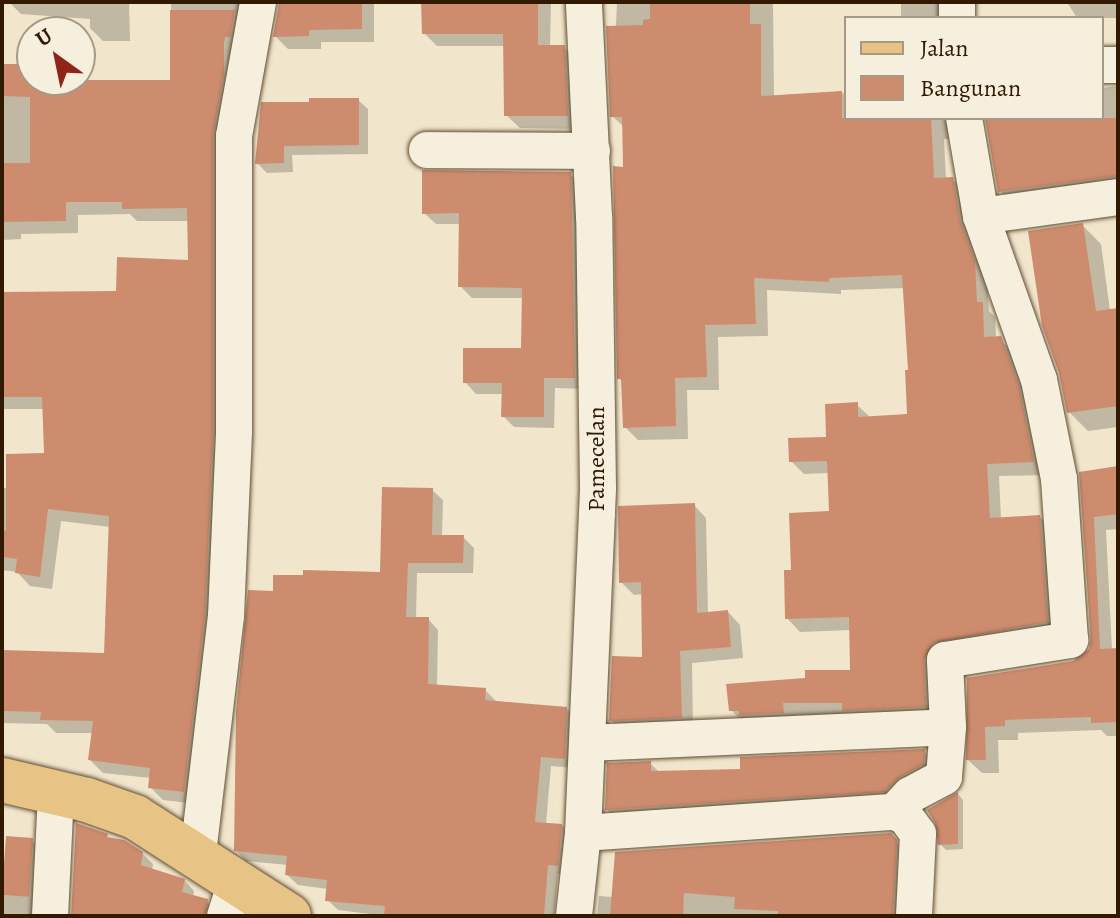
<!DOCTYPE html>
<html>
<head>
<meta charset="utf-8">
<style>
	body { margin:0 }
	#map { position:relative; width:1120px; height:918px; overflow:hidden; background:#f1e6cc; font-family:Alegreya,serif }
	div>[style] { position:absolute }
	.shadow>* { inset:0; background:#0003; transform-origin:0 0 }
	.building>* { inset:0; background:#ce8c6f; transform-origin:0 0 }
	.roads { filter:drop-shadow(0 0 2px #614d33) drop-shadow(0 0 2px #614d33) }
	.minor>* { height:36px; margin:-18px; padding:0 18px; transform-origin:18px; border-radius:18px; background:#f6efde }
	.major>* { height:44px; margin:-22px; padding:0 22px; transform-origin:22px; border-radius:22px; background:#e8c386 }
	span { translate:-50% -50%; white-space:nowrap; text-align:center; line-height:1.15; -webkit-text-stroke:8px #f6efde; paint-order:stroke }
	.street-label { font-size:24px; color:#311a00 }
	.frame { position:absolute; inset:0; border:4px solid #311a00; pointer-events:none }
	.legend { position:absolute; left:844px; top:16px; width:260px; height:104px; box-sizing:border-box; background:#f6efde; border:2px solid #a79a85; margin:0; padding:10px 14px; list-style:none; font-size:24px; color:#311a00 }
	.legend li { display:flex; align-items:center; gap:16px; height:40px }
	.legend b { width:40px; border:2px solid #a79a85 }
	.north { position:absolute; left:16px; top:16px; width:80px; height:80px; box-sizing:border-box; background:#f6efde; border:2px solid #a79a85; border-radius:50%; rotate:327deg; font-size:22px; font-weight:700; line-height:32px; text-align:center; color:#311a00 }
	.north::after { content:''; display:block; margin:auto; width:28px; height:36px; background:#8f2418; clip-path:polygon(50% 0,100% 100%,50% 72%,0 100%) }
</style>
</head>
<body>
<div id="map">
	<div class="shadow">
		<i style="clip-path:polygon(9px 2px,129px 2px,130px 41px,103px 41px,90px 28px,90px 19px,21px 14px)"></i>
		<i style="clip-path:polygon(171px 2px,255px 2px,197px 804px,163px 800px,150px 787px,151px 778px,103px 773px,90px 760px,94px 733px,56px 733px,47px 724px,2px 723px,2px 653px,106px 655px,110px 527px,61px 521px,52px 589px,30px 586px,17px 572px,2px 570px,2px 488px,8px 488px,46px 455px,44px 409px,2px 409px,2px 294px,118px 293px,190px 262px,189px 221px,137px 221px,130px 214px,78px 215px,78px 233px,21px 234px,21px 239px,2px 240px,2px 41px,2px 66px,32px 66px,32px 80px,172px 82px)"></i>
		<i style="clip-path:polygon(279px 2px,374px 2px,374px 42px,321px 42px,321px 49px,288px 49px,275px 36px)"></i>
		<i style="clip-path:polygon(423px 2px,551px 2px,550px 47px,564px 47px,577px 60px,580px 129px,520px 128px,506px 115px,506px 46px,437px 46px,424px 33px)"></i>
		<i style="clip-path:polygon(617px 2px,814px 2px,773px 3px,774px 97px,846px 93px,846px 118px,961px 118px,956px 139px,944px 139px,946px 179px,952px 179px,965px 192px,987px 277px,989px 311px,995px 317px,996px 338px,1014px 351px,1046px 475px,999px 476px,1001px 519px,1040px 517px,1053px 530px,1060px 635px,946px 655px,938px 719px,796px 715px,796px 726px,744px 723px,731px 710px,807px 680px,852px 672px,851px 630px,800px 632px,787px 618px,793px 572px,831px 513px,829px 473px,804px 474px,791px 461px,828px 439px,857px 405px,871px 418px,909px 416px,910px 372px,905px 288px,841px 290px,841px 294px,767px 290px,768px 336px,718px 337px,719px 390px,687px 390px,688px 439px,638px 440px,625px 427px,623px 382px,619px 378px,625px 169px,624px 127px,612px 116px)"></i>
		<i style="left:901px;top:2px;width:38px;height:16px"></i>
		<i style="clip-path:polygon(1067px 2px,1118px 2px,1118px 18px,1077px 18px)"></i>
		<i style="clip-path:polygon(1118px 86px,1118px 190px,1013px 205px,1000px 191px,987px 118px,1102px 118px,1102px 88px)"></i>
		<i style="clip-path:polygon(358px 100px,368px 109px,368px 154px,292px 155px,293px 172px,267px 173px,257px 163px,263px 104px)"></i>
		<i style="clip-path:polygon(570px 174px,581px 185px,586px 389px,555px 388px,554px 428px,514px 427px,503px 416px,504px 394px,476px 394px,465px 382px,523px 350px,523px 298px,472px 298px,460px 286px,461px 224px,436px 224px,424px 213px)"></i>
		<i style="clip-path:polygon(1082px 225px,1101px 244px,1110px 311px,1118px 309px,1118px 427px,1088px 431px,1069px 412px)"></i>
		<i style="clip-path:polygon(1118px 468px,1118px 529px,1106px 530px,1112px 650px,1118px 650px,1118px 736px,1107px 736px,1101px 730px,1018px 733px,1018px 740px,998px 740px,999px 773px,982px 773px,968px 760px,969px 679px,1074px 663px,1091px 649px,1081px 473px)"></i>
		<i style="clip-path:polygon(432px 490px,443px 500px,442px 537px,463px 537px,474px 548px,473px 573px,417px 573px,416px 619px,428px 619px,438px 630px,437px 686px,485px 690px,496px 701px,567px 709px,577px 720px,575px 768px,551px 766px,546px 824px,562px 825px,572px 836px,568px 875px,558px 874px,554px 916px,386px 916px,338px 910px,327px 899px,328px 889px,298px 885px,287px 875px,288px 865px,246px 861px,236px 850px,275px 593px,382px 574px)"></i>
		<i style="clip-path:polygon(694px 505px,706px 518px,708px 614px,728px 612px,740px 625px,743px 658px,692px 663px,693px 730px,623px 733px,611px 720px,644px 659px,643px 594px,634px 595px,621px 582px)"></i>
		<i style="clip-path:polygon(924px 751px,935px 762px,896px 802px,618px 820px,607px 810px,650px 763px,660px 773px,742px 771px)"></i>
		<i style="clip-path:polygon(958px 794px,963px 800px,963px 849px,946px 850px,940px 844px)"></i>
		<i style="clip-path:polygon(890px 835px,901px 846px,903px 916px,597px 916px,599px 896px,613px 897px)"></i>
		<i style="clip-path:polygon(106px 836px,142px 853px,153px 864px,152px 871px,184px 880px,194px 891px,193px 897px,207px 901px,217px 916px,73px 916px)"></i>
		<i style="clip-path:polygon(8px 838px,32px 840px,43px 851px,41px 916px,2px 916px)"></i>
	</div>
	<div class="building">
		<i style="clip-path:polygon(362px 2px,362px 29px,309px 30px,309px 36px,273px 37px,279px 4px)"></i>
		<i style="clip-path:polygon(421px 2px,538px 2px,538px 45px,565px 45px,568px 116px,504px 116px,503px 34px,422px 34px)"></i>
		<i style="clip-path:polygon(650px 2px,750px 2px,750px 24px,761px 24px,761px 96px,842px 91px,842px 118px,931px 118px,934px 178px,953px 177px,960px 220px,975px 262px,977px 302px,983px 302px,984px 337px,1001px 336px,1019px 386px,1034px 462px,987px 464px,990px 518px,1040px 515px,1048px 622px,933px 643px,924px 660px,926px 707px,842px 711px,842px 703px,783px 703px,784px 713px,739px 715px,739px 711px,729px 711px,726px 684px,805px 678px,805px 670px,850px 670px,849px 617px,785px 619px,784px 570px,791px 570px,789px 513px,829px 511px,827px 461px,789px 462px,788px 438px,826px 437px,825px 404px,858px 402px,858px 417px,907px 414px,905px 370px,908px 370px,902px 275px,829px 278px,829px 282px,754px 278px,756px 324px,705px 325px,707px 377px,675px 378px,676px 426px,623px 428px,621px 379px,617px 379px,613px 166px,623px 167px,622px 117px,610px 117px,606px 26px,643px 25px,643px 20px,650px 19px)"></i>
		<i style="clip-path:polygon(170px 10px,235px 10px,230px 37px,225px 37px,224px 43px,224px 73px,213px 136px,213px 432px,205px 614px,184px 792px,148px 788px,150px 768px,88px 760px,93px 721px,40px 720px,41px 712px,2px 711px,2px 650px,104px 653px,109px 516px,48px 509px,40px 577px,15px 573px,17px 559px,2px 557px,2px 530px,6px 531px,6px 454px,44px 453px,42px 397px,2px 397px,2px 292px,116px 291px,117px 257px,188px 260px,187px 208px,122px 209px,122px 202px,66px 202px,66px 221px,2px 222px,2px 163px,30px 163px,30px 97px,2px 96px,2px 64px,32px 64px,32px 80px,170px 80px)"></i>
		<i style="clip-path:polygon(309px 98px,359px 98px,359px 145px,284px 146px,284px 163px,255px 164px,261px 102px,309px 102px)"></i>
		<i style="clip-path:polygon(985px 118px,1118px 118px,1118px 176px,998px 192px)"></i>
		<i style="clip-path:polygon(422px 170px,571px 172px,575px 378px,544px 378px,544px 417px,501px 417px,502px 383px,463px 383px,463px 348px,521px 348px,522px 288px,458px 287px,459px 213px,422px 214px)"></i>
		<i style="clip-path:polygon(1083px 223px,1096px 311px,1118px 308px,1118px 406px,1067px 413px,1059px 373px,1042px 326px,1028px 231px)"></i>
		<i style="clip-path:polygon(1118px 466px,1118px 514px,1094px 517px,1100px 649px,1118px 648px,1118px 722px,1091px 723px,1091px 717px,1005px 720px,1005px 726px,985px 727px,986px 760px,966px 760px,967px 678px,1073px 661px,1089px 649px,1091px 639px,1079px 472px)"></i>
		<i style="clip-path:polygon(382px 487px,433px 488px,432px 535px,464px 535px,463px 563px,408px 563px,406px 617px,429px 617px,428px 684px,486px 688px,485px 700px,567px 707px,565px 759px,541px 757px,535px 822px,562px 824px,558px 866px,548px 865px,544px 916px,384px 916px,385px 906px,325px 901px,327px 880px,285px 875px,287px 856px,234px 851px,236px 712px,248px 590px,273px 591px,273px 575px,303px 575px,303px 570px,380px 572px)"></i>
		<i style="clip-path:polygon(695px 503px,697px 613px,728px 610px,731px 647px,680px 651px,682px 718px,609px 721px,612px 656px,642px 657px,641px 582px,619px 583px,618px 506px)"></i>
		<i style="clip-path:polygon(925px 749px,924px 764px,900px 777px,884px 792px,605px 810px,607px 763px,651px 761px,651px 771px,740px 769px,740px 757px)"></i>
		<i style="clip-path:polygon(958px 792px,958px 844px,938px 845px,935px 823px,927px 810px)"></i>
		<i style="clip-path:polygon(76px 823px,108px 834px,107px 837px,124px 840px,143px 852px,141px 865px,185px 879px,182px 892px,208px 899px,205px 916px,71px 916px)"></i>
		<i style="clip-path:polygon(891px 833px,897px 840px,893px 915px,778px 916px,778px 911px,734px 909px,735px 897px,684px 893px,683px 916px,610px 916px,615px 852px)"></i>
		<i style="left:6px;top:836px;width:27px;height:59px;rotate:4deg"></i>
	</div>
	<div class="roads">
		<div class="minor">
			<i style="left:957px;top:18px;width:16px;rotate:-90deg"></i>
			<i style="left:1102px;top:65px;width:16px"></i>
			<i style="left:427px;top:150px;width:165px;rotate:0.3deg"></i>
			<i style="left:981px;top:216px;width:138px;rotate:-7.9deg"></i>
			<i style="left:948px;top:727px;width:67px;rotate:-92.6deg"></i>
			<i style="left:945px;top:660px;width:127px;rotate:-9.1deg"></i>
			<i style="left:1070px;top:640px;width:161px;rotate:-93.9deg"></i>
			<i style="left:1059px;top:479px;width:101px;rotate:-101.4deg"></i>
			<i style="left:1039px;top:380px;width:174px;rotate:-109.5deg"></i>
			<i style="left:981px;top:216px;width:99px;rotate:-99.8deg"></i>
			<i style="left:588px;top:743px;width:360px;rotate:-2.5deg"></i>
			<i style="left:948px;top:727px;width:50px;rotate:94.6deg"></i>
			<i style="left:944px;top:777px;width:38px;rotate:152deg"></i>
			<i style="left:910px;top:795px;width:23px;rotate:133deg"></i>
			<i style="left:583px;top:833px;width:312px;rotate:-3.9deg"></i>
			<i style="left:894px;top:812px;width:12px;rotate:20deg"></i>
			<i style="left:905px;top:816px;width:22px;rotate:54deg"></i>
			<i style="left:918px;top:834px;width:82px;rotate:92.8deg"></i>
			<i style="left:198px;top:854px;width:240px;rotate:-83.3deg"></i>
			<i style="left:226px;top:616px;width:184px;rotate:-87.5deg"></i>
			<i style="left:234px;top:432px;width:296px;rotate:-90deg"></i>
			<i style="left:234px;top:136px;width:136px;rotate:-79.8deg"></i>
			<i style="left:50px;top:916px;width:124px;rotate:-87.2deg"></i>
			<i style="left:225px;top:916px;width:36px;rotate:-72deg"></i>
			<i style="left:574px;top:916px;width:83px;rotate:-83.8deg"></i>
			<i style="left:583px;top:833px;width:345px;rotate:-87.5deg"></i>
			<i style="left:598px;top:488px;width:271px;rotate:-90.8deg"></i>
			<i style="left:594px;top:217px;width:215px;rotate:-92.7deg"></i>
		</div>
		<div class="major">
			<i style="left:2px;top:780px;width:87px;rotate:13.2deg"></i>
			<i style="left:87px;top:800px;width:51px;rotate:19.5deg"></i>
			<i style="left:135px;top:817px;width:183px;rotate:32.7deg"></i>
		</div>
	</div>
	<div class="street-label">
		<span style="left:597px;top:459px;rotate:-90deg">Pamecelan</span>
	</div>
	<div class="frame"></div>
	<ul class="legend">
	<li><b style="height:10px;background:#e8c386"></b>Jalan</li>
	<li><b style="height:22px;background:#ce8c6f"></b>Bangunan</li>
	</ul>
	<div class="north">U</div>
</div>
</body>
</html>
